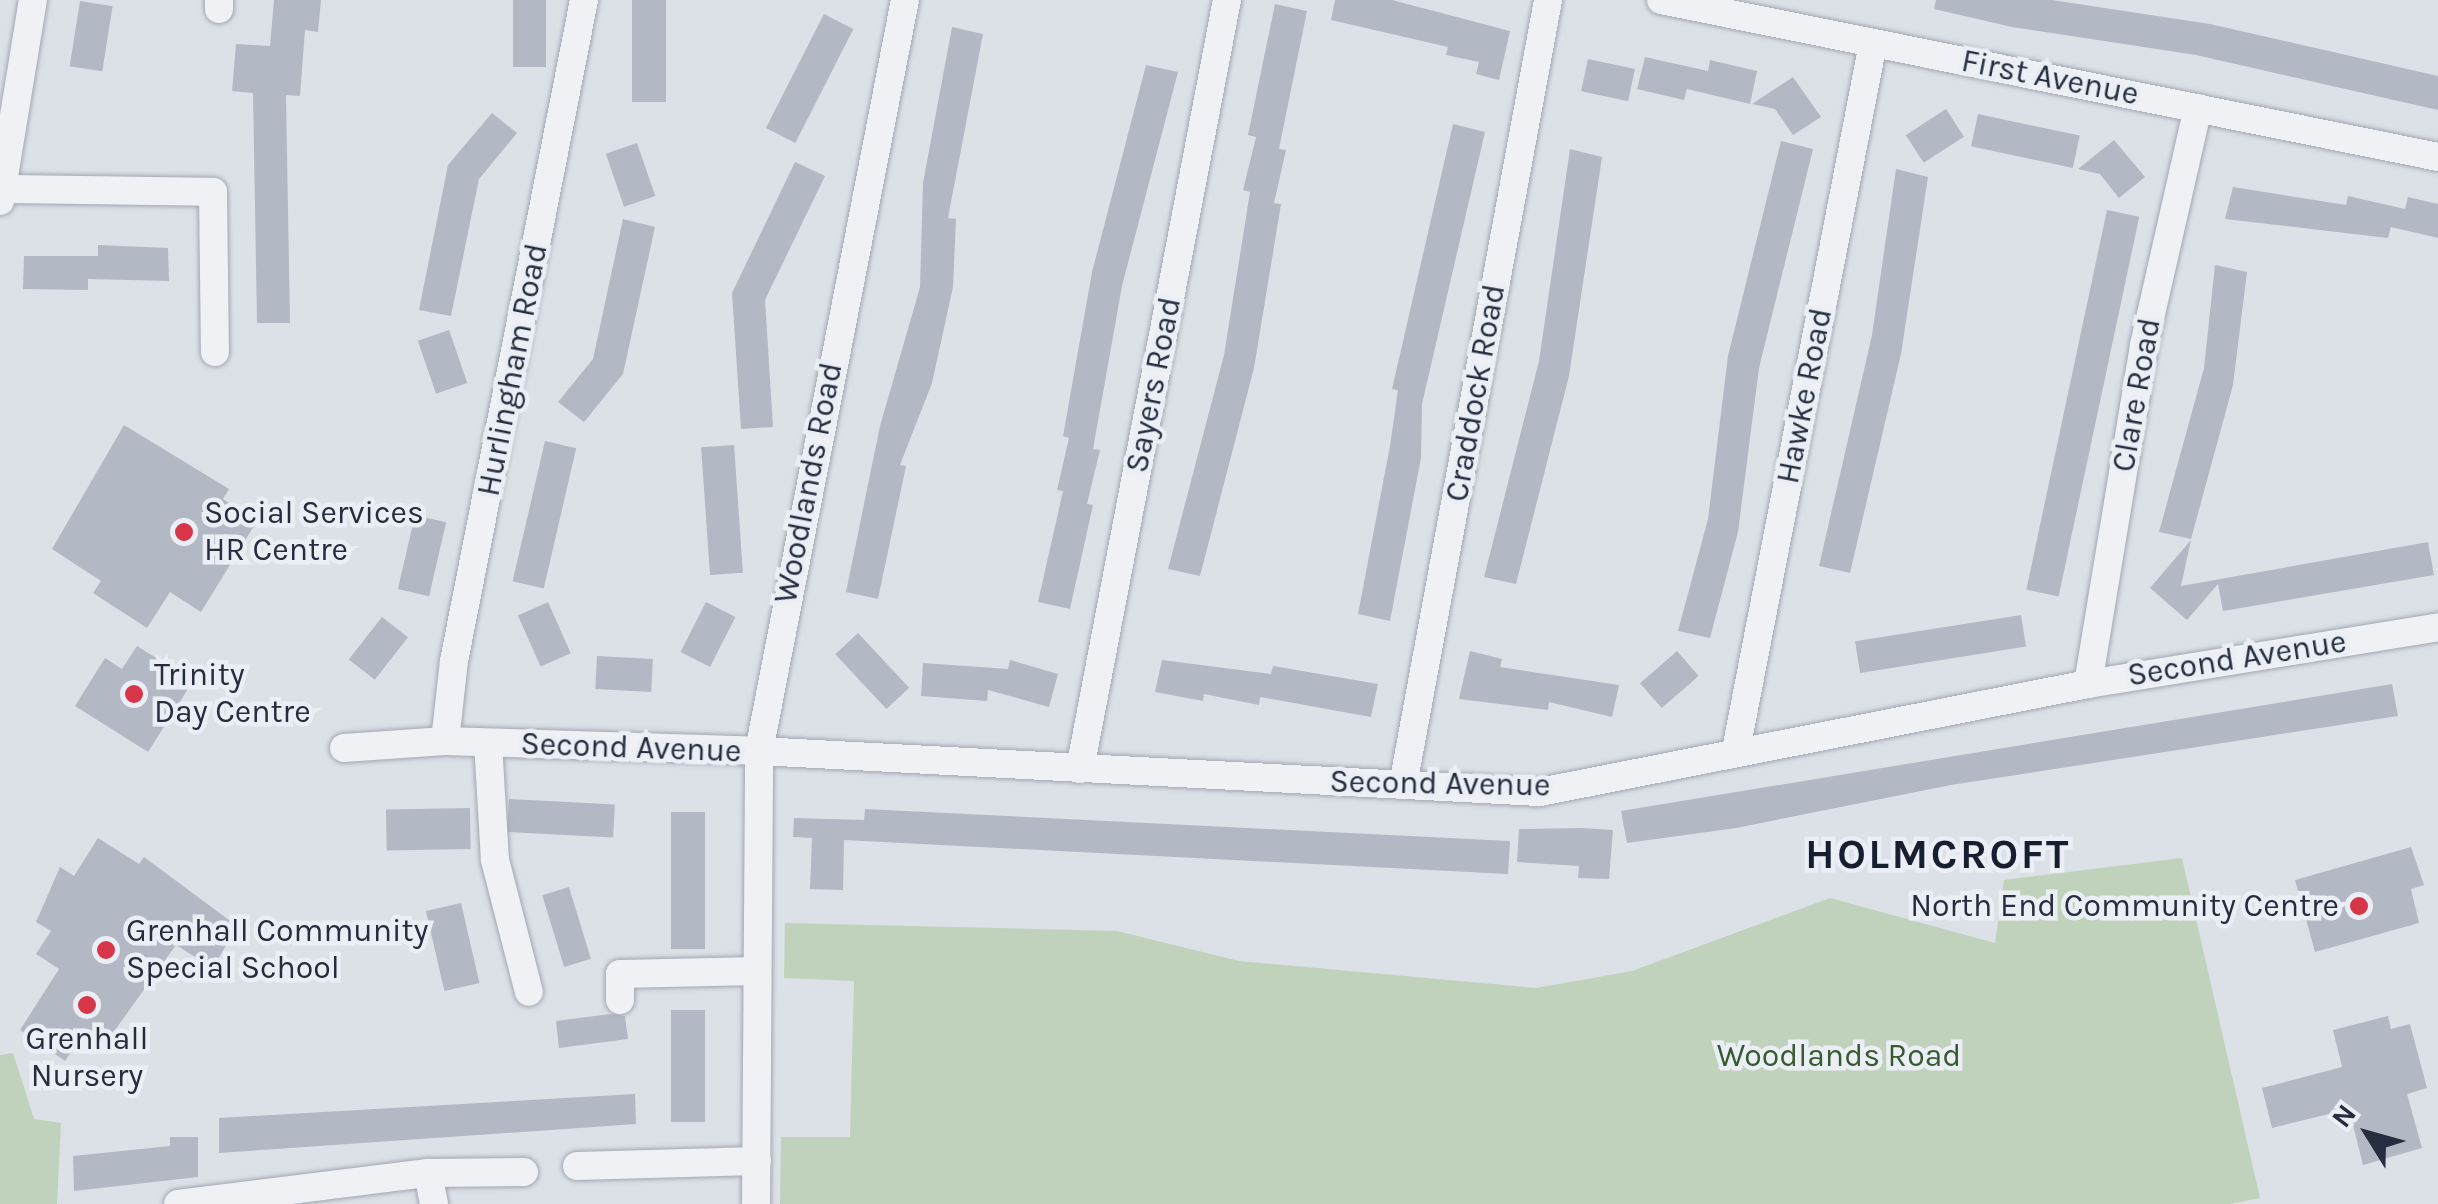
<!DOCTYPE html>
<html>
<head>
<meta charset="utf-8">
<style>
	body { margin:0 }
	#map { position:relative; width:2438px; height:1204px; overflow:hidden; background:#dce0e7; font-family:Karla,sans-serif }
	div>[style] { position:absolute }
	.green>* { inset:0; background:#c1d2bc }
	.building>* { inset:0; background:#b3b9c4; transform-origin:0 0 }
	.roads { filter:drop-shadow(0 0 2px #a1a7b1) drop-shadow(0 0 2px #a1a7b1) }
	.minor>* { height:28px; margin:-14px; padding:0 14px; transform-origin:14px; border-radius:14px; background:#eff1f5 }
	.dots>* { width:28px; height:28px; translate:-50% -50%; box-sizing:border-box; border:5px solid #ebeff5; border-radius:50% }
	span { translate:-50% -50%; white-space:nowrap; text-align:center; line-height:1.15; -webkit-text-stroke:9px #ebeff5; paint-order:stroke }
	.street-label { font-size:32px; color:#252d3e }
	.poi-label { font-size:32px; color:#252d3e }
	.left { translate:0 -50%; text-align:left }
	.right { translate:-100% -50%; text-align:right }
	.park-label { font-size:32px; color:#375b31 }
	.district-label { font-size:42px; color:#171e2f; font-weight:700; letter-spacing:2.5px }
	.north { position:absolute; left:2318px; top:1084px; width:100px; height:100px; -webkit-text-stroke:8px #ebeff5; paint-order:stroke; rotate:307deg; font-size:28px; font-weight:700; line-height:40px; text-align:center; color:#252d3e }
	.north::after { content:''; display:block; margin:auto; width:35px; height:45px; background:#252d3e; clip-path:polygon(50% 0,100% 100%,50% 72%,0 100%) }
</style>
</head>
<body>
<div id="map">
	<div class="green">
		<i style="clip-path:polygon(2182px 858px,2260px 1198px,2230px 1204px,780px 1204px,781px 1137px,850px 1137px,854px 981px,784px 978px,785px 923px,1117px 931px,1239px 961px,1536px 988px,1632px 971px,1830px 898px,1995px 943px,2004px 880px)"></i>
		<i style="clip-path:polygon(13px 1053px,34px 1119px,61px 1123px,57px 1204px,0 1204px,0 1055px)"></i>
	</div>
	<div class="building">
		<i style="clip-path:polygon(274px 0,321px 0,318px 32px,305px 30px,300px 96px,286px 95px,290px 323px,257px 323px,253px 93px,232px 91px,236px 44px,270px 46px)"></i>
		<i style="left:513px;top:0;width:33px;height:67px"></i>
		<i style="left:632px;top:0;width:34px;height:102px"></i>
		<i style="clip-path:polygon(1335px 0,1392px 0,1510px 31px,1499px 80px,1476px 74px,1479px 62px,1446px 55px,1448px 47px,1331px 20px)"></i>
		<i style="clip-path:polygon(1936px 0,2052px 0,2210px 24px,2438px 76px,2438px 110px,2196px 55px,2012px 27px,1934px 9px)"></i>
		<i style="left:80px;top:1px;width:33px;height:66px;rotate:9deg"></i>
		<i style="clip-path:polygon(1275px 4px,1307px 11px,1279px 149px,1286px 150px,1274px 203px,1281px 204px,1254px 368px,1200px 576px,1168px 569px,1224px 355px,1250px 192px,1243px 190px,1256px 137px,1248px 135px)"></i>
		<i style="left:824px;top:14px;width:33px;height:128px;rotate:27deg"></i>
		<i style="clip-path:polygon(952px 27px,983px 34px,948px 218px,956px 219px,953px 287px,932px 383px,900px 465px,906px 466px,878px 599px,846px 592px,880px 426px,920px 287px,923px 183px)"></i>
		<i style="clip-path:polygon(1645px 57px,1708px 71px,1710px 60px,1757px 71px,1750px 104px,1687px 89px,1684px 100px,1637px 89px)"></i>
		<i style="left:1588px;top:59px;width:48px;height:33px;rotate:12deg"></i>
		<i style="clip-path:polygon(1146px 65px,1178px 72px,1122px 286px,1093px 449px,1100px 450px,1087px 504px,1093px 505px,1070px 609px,1038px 602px,1063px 491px,1057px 490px,1069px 438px,1063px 436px,1092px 272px)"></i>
		<i style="clip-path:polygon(1793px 77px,1821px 117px,1793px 135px,1775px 109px,1752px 104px)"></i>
		<i style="left:1946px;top:109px;width:33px;height:48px;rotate:57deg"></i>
		<i style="clip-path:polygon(492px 113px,517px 133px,479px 179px,451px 316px,419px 310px,448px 165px)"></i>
		<i style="left:1978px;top:114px;width:104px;height:33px;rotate:12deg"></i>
		<i style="clip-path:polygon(1453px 124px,1485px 132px,1422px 404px,1421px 458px,1390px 621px,1358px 614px,1390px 446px,1398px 390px,1392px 389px)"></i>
		<i style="clip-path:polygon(2114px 140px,2145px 177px,2119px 198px,2100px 174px,2078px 169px)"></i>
		<i style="clip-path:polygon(1781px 141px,1813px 149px,1759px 368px,1738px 532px,1710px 638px,1678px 631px,1708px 519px,1728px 356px)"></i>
		<i style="left:637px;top:143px;width:56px;height:33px;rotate:71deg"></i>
		<i style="clip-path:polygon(1570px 149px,1602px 157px,1569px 376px,1516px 584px,1484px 577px,1539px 361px)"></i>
		<i style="clip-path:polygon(795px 162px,825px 176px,765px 300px,773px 427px,741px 429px,732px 293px)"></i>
		<i style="clip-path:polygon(1896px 169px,1928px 177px,1901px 354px,1850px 573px,1819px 566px,1872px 335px)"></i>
		<i style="clip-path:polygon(2233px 187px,2346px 205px,2348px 196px,2405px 209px,2408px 197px,2438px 204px,2438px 238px,2391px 227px,2388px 238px,2225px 219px)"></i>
		<i style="left:2107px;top:210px;width:33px;height:388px;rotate:12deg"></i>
		<i style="clip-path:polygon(623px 219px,655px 227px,623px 374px,584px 422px,558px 402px,593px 359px)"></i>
		<i style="clip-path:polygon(98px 245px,168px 248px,169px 281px,88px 279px,88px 290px,23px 289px,24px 256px,98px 256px)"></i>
		<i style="clip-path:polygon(2215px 265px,2247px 272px,2233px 385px,2191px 539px,2159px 532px,2204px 368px)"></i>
		<i style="left:449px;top:330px;width:56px;height:33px;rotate:71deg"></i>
		<i style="clip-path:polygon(124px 425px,229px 489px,223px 499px,257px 521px,201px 612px,170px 592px,147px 628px,93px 593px,101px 581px,52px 549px)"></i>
		<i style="left:545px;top:441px;width:32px;height:144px;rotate:13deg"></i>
		<i style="left:734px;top:445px;width:128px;height:33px;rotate:86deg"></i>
		<i style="left:415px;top:515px;width:32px;height:76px;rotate:13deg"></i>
		<i style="clip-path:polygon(2191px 540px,2181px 586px,2428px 542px,2434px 575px,2223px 611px,2218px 584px,2187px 620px,2150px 588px)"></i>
		<i style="left:548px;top:602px;width:56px;height:33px;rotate:66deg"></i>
		<i style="left:706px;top:602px;width:33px;height:56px;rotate:27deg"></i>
		<i style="left:2021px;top:615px;width:32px;height:168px;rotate:81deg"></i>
		<i style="left:382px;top:617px;width:33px;height:54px;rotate:38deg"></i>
		<i style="left:858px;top:633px;width:75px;height:31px;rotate:47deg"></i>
		<i style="clip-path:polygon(137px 646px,193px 681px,148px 752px,75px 706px,105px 658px,122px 669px)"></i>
		<i style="clip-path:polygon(1470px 651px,1502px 659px,1500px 667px,1619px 685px,1612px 717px,1549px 702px,1548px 710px,1459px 699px)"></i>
		<i style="left:1677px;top:651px;width:33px;height:49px;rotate:49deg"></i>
		<i style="left:597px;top:656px;width:56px;height:33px;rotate:3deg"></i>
		<i style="clip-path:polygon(1010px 660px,1058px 674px,1049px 707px,988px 690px,987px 701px,921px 696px,923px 663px,1008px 669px)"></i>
		<i style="clip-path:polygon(1162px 660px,1271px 674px,1273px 666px,1378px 684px,1371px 717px,1260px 697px,1259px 705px,1204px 694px,1203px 701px,1155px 692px)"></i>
		<i style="clip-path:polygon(2392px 684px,2398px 716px,1951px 785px,1736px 828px,1627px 843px,1621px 811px)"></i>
		<i style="left:509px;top:799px;width:106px;height:33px;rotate:3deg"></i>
		<i style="left:470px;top:808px;width:41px;height:84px;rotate:89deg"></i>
		<i style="clip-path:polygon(865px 809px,1510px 841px,1508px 874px,844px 840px,843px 890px,810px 889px,812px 838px,793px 837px,794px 818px,864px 820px)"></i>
		<i style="left:671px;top:812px;width:34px;height:137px"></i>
		<i style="clip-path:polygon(1582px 828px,1613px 830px,1609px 879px,1578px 878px,1579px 866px,1517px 862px,1519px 829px)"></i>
		<i style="clip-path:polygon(98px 838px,139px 864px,144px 857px,237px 926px,213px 968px,176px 945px,105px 1044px,82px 1035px,65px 1061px,20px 1030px,59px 969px,36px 954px,51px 931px,36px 922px,60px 867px,74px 876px)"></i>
		<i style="clip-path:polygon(2411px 847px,2424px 885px,2411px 889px,2419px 923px,2315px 952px,2295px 880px)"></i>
		<i style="left:569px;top:887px;width:75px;height:28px;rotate:73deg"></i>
		<i style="left:461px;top:903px;width:82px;height:36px;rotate:77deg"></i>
		<i style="left:671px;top:1010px;width:34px;height:112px"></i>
		<i style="clip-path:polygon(610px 1014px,625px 1016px,628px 1039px,559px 1048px,556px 1021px)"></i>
		<i style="clip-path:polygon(2388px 1016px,2391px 1029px,2410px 1024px,2427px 1088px,2407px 1094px,2422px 1148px,2363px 1165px,2349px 1109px,2272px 1128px,2262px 1088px,2342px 1067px,2333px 1030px)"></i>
		<i style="clip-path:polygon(635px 1094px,636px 1124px,219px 1153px,219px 1118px)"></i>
		<i style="clip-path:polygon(170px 1137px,198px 1137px,198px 1177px,74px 1191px,73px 1156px,170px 1146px)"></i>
	</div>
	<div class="roads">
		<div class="minor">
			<i style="left:1661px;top:0;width:793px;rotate:11.42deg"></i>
			<i style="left:219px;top:9px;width:9px;rotate:-90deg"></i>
			<i style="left:4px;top:189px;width:209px;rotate:0.8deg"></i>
			<i style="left:213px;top:192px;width:160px;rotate:89.3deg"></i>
			<i style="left:0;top:201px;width:204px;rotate:-80.7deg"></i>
			<i style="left:2088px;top:684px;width:344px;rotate:-80.6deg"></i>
			<i style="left:2144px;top:345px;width:243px;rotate:-77.2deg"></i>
			<i style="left:445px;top:741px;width:81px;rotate:-83.6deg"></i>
			<i style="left:454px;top:661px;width:674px;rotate:-78.87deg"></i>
			<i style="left:488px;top:743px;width:117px;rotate:86.6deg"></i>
			<i style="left:495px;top:860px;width:136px;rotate:75.6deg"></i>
			<i style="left:344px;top:748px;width:101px;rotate:-4deg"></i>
			<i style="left:445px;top:741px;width:314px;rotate:1.8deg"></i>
			<i style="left:759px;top:751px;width:782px;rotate:3.01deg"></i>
			<i style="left:1540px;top:792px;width:559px;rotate:-11.15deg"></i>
			<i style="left:2088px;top:684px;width:355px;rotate:-9.2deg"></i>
			<i style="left:1736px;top:750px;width:720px;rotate:-79.03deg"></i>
			<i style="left:1080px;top:769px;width:783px;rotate:-79.18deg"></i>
			<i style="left:1403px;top:785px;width:798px;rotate:-79.53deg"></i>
			<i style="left:620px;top:1000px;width:26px;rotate:-90deg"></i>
			<i style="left:620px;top:974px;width:137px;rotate:-1.3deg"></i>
			<i style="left:577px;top:1166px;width:180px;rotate:-1.6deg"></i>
			<i style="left:428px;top:1173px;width:96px;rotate:-0.6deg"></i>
			<i style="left:178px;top:1204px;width:252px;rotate:-7.1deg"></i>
			<i style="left:428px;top:1173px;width:32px;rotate:79deg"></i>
			<i style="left:756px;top:1204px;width:453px;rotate:-89.6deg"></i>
			<i style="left:759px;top:751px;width:765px;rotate:-79deg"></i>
		</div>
	</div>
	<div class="dots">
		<i style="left:184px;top:532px;background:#d73648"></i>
		<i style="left:134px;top:694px;background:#d73648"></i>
		<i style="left:2359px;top:906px;background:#d73648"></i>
		<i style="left:106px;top:950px;background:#d73648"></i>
		<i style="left:87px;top:1005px;background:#d73648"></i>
	</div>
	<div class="street-label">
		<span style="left:2050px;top:78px;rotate:11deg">First Avenue</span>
		<span style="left:513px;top:370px;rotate:-79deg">Hurlingham Road</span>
		<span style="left:1154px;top:385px;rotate:-79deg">Sayers Road</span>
		<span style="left:1476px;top:393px;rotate:-80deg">Craddock Road</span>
		<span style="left:2137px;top:395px;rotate:-80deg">Clare Road</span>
		<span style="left:1805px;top:396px;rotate:-79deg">Hawke Road</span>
		<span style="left:809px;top:483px;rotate:-79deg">Woodlands Road</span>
		<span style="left:2237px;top:659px;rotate:-9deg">Second Avenue</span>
		<span style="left:631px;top:748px;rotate:2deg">Second Avenue</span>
		<span style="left:1440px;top:784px;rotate:1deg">Second Avenue</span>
	</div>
	<div class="poi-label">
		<span class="left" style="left:204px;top:532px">Social Services<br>HR Centre</span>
		<span class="left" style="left:154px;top:694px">Trinity<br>Day Centre</span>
		<span class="right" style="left:2339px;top:906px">North End Community Centre</span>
		<span class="left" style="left:126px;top:950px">Grenhall Community<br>Special School</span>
		<span style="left:87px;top:1058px">Grenhall<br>Nursery</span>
	</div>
	<div class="park-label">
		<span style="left:1839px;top:1056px">Woodlands Road</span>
	</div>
	<div class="district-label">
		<span style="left:1938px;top:854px">HOLMCROFT</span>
	</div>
	<div class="north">N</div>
</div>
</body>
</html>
